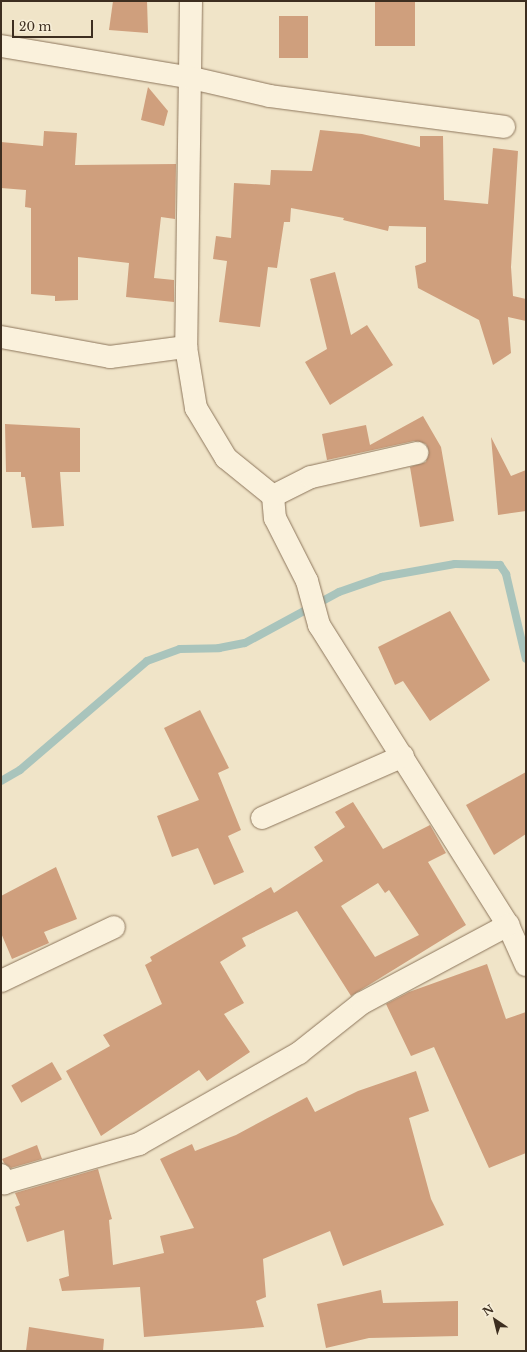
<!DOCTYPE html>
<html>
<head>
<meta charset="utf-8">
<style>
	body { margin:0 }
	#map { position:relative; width:527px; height:1352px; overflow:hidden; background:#f0e4c8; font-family:"Libre Baskerville",serif }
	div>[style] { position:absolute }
	.stream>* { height:8px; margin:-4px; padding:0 4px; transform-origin:4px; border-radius:4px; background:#a9c4bc }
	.building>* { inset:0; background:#cf9f7d; transform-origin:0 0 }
	.roads { filter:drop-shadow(0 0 1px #8d765c) drop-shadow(0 0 1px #8d765c) }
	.minor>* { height:22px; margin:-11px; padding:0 11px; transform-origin:11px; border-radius:11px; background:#faf1dc }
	span { translate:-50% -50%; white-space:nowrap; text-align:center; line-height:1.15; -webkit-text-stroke:3px #f7eed8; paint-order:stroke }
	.frame { position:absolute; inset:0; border:2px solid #3d2e20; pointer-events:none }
	.north { position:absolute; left:475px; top:1300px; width:40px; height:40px; -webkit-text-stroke:3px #f7eed8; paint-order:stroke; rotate:325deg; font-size:11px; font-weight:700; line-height:16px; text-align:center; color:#3d2e20 }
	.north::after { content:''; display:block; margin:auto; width:14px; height:18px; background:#3d2e20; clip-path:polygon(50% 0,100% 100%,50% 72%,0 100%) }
	.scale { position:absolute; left:12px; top:20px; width:81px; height:18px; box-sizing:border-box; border:2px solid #3d2e20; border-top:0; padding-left:5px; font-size:12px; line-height:14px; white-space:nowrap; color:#3d2e20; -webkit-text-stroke:3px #f7eed8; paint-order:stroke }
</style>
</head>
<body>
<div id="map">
	<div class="stream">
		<i style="left:1px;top:781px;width:22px;rotate:-30deg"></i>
		<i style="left:20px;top:770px;width:167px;rotate:-40.6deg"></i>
		<i style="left:147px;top:661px;width:35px;rotate:-20deg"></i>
		<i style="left:180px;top:649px;width:39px;rotate:-1deg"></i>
		<i style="left:219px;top:648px;width:26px;rotate:-11deg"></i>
		<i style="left:245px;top:643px;width:107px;rotate:-28.5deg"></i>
		<i style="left:339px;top:592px;width:46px;rotate:-19.2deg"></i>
		<i style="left:382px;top:577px;width:74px;rotate:-10.1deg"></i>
		<i style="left:455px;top:564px;width:45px;rotate:1.3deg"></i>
		<i style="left:500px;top:565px;width:11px;rotate:56deg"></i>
		<i style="left:506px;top:574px;width:87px;rotate:76.8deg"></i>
	</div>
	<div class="building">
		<i style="clip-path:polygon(113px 1px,147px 1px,148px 33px,109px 30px)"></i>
		<i style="left:375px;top:1px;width:40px;height:45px"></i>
		<i style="left:279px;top:16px;width:29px;height:42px"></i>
		<i style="clip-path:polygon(148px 87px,168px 111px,164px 126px,141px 120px)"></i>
		<i style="clip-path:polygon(320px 130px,362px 134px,420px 147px,420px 136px,443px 136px,444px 200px,488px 204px,493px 148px,518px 151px,511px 267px,513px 296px,526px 299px,526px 321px,508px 317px,511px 353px,493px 365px,479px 320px,418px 288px,415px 266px,426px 262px,426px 227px,389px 226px,388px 231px,343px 220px,344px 218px,291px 208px,290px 222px,284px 222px,277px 268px,268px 267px,260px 327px,219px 322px,227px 261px,213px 259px,216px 236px,231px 238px,234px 183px,270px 185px,271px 170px,312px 171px)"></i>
		<i style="clip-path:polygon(44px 131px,77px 133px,75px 165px,176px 164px,175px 219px,161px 217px,154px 278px,174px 280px,174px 302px,126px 297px,129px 263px,78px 257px,78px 300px,55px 301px,55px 296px,31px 294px,31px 208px,25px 207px,26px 190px,1px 188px,1px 142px,43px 146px)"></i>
		<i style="clip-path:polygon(335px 272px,351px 335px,367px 325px,393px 365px,330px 405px,305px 362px,327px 349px,310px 279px)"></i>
		<i style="clip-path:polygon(423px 416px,441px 447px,454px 521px,420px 527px,410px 467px,426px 462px,429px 451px,426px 444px,414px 441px,327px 460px,322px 434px,366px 425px,370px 445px)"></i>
		<i style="clip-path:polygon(5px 424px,80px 428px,80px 472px,60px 472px,64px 526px,32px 528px,25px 477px,21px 477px,21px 472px,6px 472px)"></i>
		<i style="clip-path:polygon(491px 437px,511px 476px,526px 470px,526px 511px,498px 515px)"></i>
		<i style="clip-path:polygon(450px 611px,490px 680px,430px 721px,403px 681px,395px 685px,378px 647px)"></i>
		<i style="clip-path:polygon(200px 710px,229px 768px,218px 773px,241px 830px,228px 836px,244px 872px,214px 885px,198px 848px,172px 857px,157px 816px,199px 800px,164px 728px)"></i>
		<i style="clip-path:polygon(526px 772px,526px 834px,494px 855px,466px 805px)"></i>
		<i style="clip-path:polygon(evenodd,353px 802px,383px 849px,430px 825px,446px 853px,428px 862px,466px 925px,351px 996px,297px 911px,242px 938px,246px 946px,220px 962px,244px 1003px,224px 1014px,250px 1052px,207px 1081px,199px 1070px,101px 1136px,66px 1071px,110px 1046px,103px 1035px,162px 1004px,145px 965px,152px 961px,150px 957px,271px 887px,274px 893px,323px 861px,314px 847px,345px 827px,335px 812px,353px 802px,378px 883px,385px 893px,389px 890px,419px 935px,375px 957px,341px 906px,378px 883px)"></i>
		<i style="clip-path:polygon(56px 867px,77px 919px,44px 932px,49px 943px,12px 959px,1px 933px,1px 896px)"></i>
		<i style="clip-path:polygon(487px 964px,506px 1019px,526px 1012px,526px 1153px,489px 1168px,434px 1047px,411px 1056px,386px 1004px,409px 992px)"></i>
		<i style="left:52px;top:1062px;width:20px;height:47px;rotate:60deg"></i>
		<i style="clip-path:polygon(416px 1071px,429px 1111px,409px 1118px,431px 1199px,444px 1225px,343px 1266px,330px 1231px,263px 1259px,266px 1297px,256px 1301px,264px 1327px,144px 1337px,140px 1287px,62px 1291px,59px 1279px,69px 1276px,64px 1230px,27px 1242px,15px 1207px,20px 1205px,15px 1193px,98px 1169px,112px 1219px,109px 1220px,113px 1265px,164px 1253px,160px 1236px,194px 1228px,160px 1159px,192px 1144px,195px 1151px,236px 1135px,307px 1097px,315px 1112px,358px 1091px)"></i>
		<i style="clip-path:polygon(37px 1145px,42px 1159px,11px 1168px,4px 1163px,2px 1159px)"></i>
		<i style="clip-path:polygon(381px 1290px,383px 1303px,458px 1301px,458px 1336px,369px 1338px,326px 1348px,317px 1304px)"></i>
		<i style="clip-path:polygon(29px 1327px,104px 1339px,103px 1351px,26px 1351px)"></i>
	</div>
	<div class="roads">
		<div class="minor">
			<i style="left:191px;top:1px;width:346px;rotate:90.8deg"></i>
			<i style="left:186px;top:347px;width:62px;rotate:80.7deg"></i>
			<i style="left:196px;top:408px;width:58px;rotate:59deg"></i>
			<i style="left:226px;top:458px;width:60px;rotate:39deg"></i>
			<i style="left:273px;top:496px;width:22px;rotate:85deg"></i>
			<i style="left:275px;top:518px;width:71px;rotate:63.1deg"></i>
			<i style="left:307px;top:581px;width:46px;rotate:74.7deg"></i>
			<i style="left:319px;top:625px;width:355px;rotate:57.8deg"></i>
			<i style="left:508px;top:925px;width:44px;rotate:65.8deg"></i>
			<i style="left:1px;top:46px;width:194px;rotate:9.5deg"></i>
			<i style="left:192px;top:78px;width:80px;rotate:13deg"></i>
			<i style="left:270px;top:96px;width:236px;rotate:7.5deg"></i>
			<i style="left:1px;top:337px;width:111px;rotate:10.4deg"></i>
			<i style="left:110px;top:357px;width:77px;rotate:-7.5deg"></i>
			<i style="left:273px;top:496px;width:42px;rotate:-26.6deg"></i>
			<i style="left:311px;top:477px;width:109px;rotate:-12.8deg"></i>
			<i style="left:262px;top:818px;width:154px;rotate:-23.7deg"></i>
			<i style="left:1px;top:981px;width:125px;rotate:-25.5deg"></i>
			<i style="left:1px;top:1175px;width:9px;rotate:69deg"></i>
			<i style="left:4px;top:1183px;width:141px;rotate:-16.1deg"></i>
			<i style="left:139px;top:1144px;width:184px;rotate:-29.6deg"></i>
			<i style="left:299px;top:1053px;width:80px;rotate:-38.4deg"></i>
			<i style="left:362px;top:1003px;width:166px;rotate:-28.1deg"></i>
		</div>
	</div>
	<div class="frame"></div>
	<div class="north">N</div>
	<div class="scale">20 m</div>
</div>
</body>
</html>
